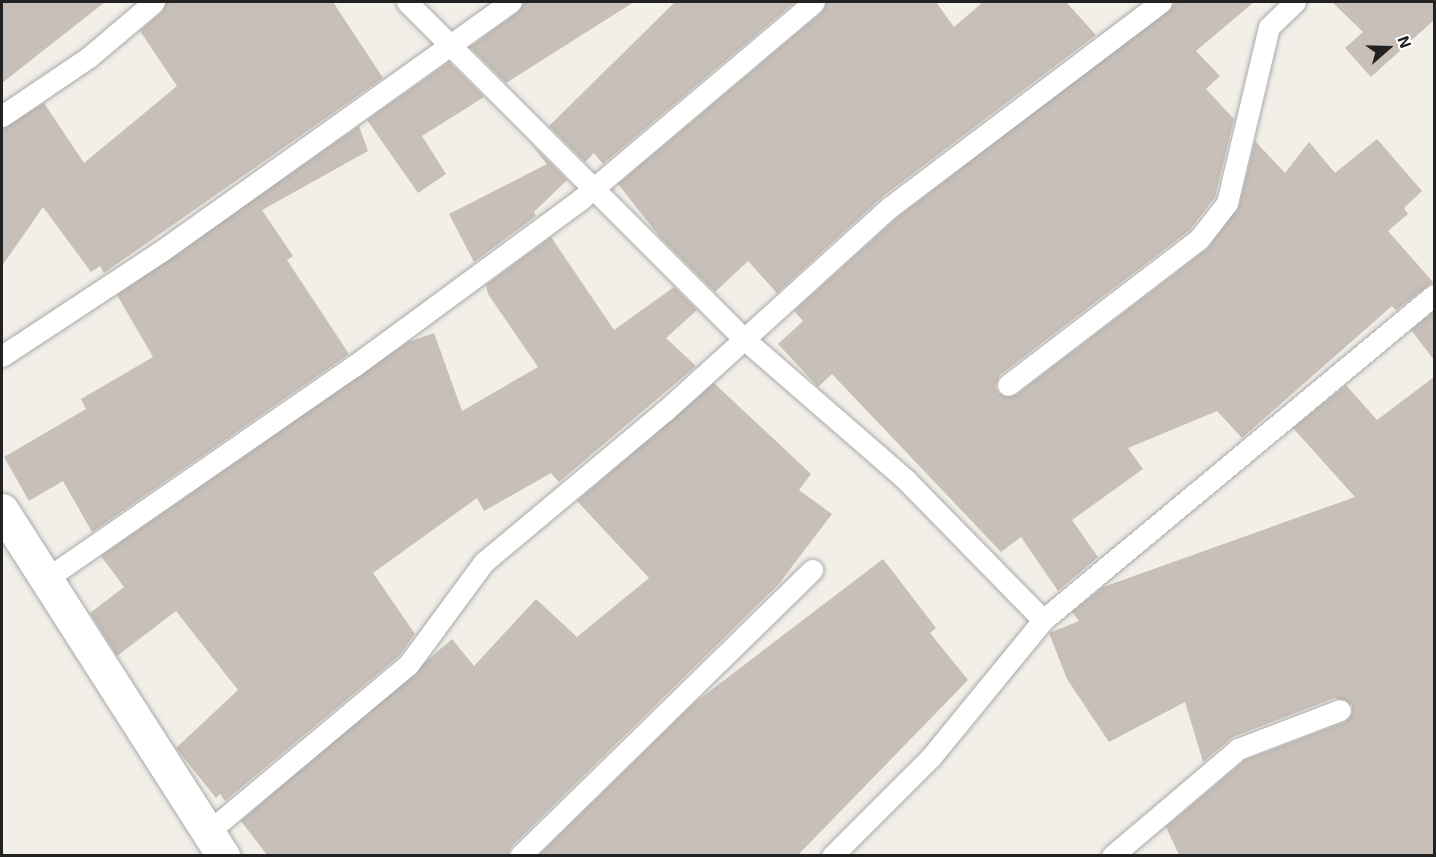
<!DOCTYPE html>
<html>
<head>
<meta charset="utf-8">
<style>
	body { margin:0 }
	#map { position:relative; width:1436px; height:857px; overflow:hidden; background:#f2efe9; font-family:"Exo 2",sans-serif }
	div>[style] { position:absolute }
	.building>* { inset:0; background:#c7bfb8 }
	.roads { filter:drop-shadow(0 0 2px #a9a9a9) drop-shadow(0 0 2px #a9a9a9) }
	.lane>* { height:21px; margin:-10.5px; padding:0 10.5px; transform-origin:10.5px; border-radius:10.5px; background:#fff }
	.street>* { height:33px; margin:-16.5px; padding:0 16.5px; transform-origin:16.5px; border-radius:16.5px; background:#fff }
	span { translate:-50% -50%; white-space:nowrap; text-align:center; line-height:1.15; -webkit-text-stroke:6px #fff; paint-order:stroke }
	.frame { position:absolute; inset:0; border:3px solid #222; pointer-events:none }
	.north { position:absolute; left:1358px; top:18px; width:60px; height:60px; -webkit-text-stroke:4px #fff; paint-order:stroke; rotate:70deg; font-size:16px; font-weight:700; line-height:24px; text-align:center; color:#222 }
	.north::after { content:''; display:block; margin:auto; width:21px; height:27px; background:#222; clip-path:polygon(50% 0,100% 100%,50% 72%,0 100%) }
</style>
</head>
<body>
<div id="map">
	<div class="building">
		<i style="clip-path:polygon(2px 2px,105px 2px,2px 83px)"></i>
		<i style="clip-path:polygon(166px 2px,333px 2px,383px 78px,104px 273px,100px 266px,91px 272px,43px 207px,2px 266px,2px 129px,44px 103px,84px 163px,177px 86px,140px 31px,162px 12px)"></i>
		<i style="clip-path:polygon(524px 2px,634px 2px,506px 83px,470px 47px,518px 12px)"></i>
		<i style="clip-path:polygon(675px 2px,795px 2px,603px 164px,594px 153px,585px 162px,549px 126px)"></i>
		<i style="clip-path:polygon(826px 2px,936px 2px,954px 27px,983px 2px,1066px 2px,1096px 35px,882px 197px,777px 293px,748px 261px,715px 292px,659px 236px,618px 184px,822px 12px)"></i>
		<i style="clip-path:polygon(1177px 2px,1254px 2px,1196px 51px,1220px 76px,1206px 89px,1234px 119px,1215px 197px,1190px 230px,1000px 375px,995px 386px,998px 393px,1016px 395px,1207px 249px,1239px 206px,1255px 141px,1285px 173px,1309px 142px,1335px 173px,1377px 139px,1422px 191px,1404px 208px,1408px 214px,1388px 231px,1433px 282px,1396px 310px,1392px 306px,1242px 438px,1217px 411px,1128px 448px,1143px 469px,1072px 520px,1098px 557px,1058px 591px,1021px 537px,1001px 552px,832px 374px,818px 387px,778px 344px,803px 321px,794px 311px,898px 217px)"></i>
		<i style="clip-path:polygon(1332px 2px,1434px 2px,1434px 20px,1371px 77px,1345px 48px,1363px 32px)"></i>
		<i style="clip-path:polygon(449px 62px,484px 97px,422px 136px,446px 174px,418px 193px,367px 120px)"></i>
		<i style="clip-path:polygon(359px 126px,368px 151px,262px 210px,293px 256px,287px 260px,349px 354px,92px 532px,63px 481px,29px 501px,4px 457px,86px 409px,81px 399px,153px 357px,117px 295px)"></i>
		<i style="clip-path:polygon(531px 144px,567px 180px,534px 212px,536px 216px,474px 262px,449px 214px,547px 164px)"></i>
		<i style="clip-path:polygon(551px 237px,614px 330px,674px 287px,697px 310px,666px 338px,696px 366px,559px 482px,551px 473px,484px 511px,477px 498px,373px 573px,415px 634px,399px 656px,225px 801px,220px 794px,216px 798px,176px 748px,238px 690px,176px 611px,117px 656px,90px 613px,124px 587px,101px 556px,408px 342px,434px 333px,462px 411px,538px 367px,488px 294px,486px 285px)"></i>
		<i style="clip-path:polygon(1434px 311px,1434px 360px,1411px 330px)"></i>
		<i style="clip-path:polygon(1434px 377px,1434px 855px,1179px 855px,1166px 827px,1245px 760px,1345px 722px,1352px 713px,1352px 705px,1335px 698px,1233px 737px,1203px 762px,1185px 702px,1109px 742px,1067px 679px,1049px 633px,1079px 621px,1072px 612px,1103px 587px,1355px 497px,1293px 428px,1346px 385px,1377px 420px)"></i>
		<i style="clip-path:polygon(714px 383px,811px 474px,799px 490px,832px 514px,778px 585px,511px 847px,508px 855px,267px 855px,241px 821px,452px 639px,474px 666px,536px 599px,577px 637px,649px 578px,577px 501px)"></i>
		<i style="clip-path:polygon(883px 559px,936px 628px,930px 633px,968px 680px,798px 855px,539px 855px,693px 704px)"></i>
	</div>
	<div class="roads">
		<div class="lane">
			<i style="left:407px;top:2px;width:477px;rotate:45deg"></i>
			<i style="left:744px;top:339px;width:215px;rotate:41deg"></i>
			<i style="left:906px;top:480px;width:196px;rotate:45.6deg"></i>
			<i style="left:2px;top:116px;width:105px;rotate:-34.1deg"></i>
			<i style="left:89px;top:57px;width:85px;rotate:-40.2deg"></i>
			<i style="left:2px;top:356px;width:189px;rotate:-33.4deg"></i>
			<i style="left:160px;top:252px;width:431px;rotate:-35.5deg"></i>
			<i style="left:1008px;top:385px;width:240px;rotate:-37.4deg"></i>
			<i style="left:1199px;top:239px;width:46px;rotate:-52.1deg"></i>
			<i style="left:1227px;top:203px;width:181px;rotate:-76.6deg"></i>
			<i style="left:1269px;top:27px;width:36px;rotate:-44deg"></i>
			<i style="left:46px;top:579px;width:374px;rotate:-34.7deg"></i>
			<i style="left:354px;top:366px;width:282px;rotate:-36.3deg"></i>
			<i style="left:581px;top:199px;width:305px;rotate:-40.2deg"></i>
			<i style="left:208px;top:832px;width:261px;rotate:-39.9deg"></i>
			<i style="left:408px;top:665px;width:128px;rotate:-53.6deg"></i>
			<i style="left:484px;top:562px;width:237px;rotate:-39.9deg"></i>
			<i style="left:666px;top:410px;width:302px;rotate:-42.2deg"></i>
			<i style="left:890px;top:207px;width:340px;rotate:-37.1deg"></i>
			<i style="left:520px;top:856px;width:409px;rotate:-44.4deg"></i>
			<i style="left:832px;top:856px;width:140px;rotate:-45deg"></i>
			<i style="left:931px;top:757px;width:177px;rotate:-50.7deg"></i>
			<i style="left:1043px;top:620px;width:508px;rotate:-39.73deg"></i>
			<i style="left:1112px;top:856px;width:165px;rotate:-40.3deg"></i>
			<i style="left:1238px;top:749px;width:109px;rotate:-20.9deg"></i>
		</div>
		<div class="street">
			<i style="left:2px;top:510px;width:411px;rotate:57.4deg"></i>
		</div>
	</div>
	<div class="frame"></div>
	<div class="north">N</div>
</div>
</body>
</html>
